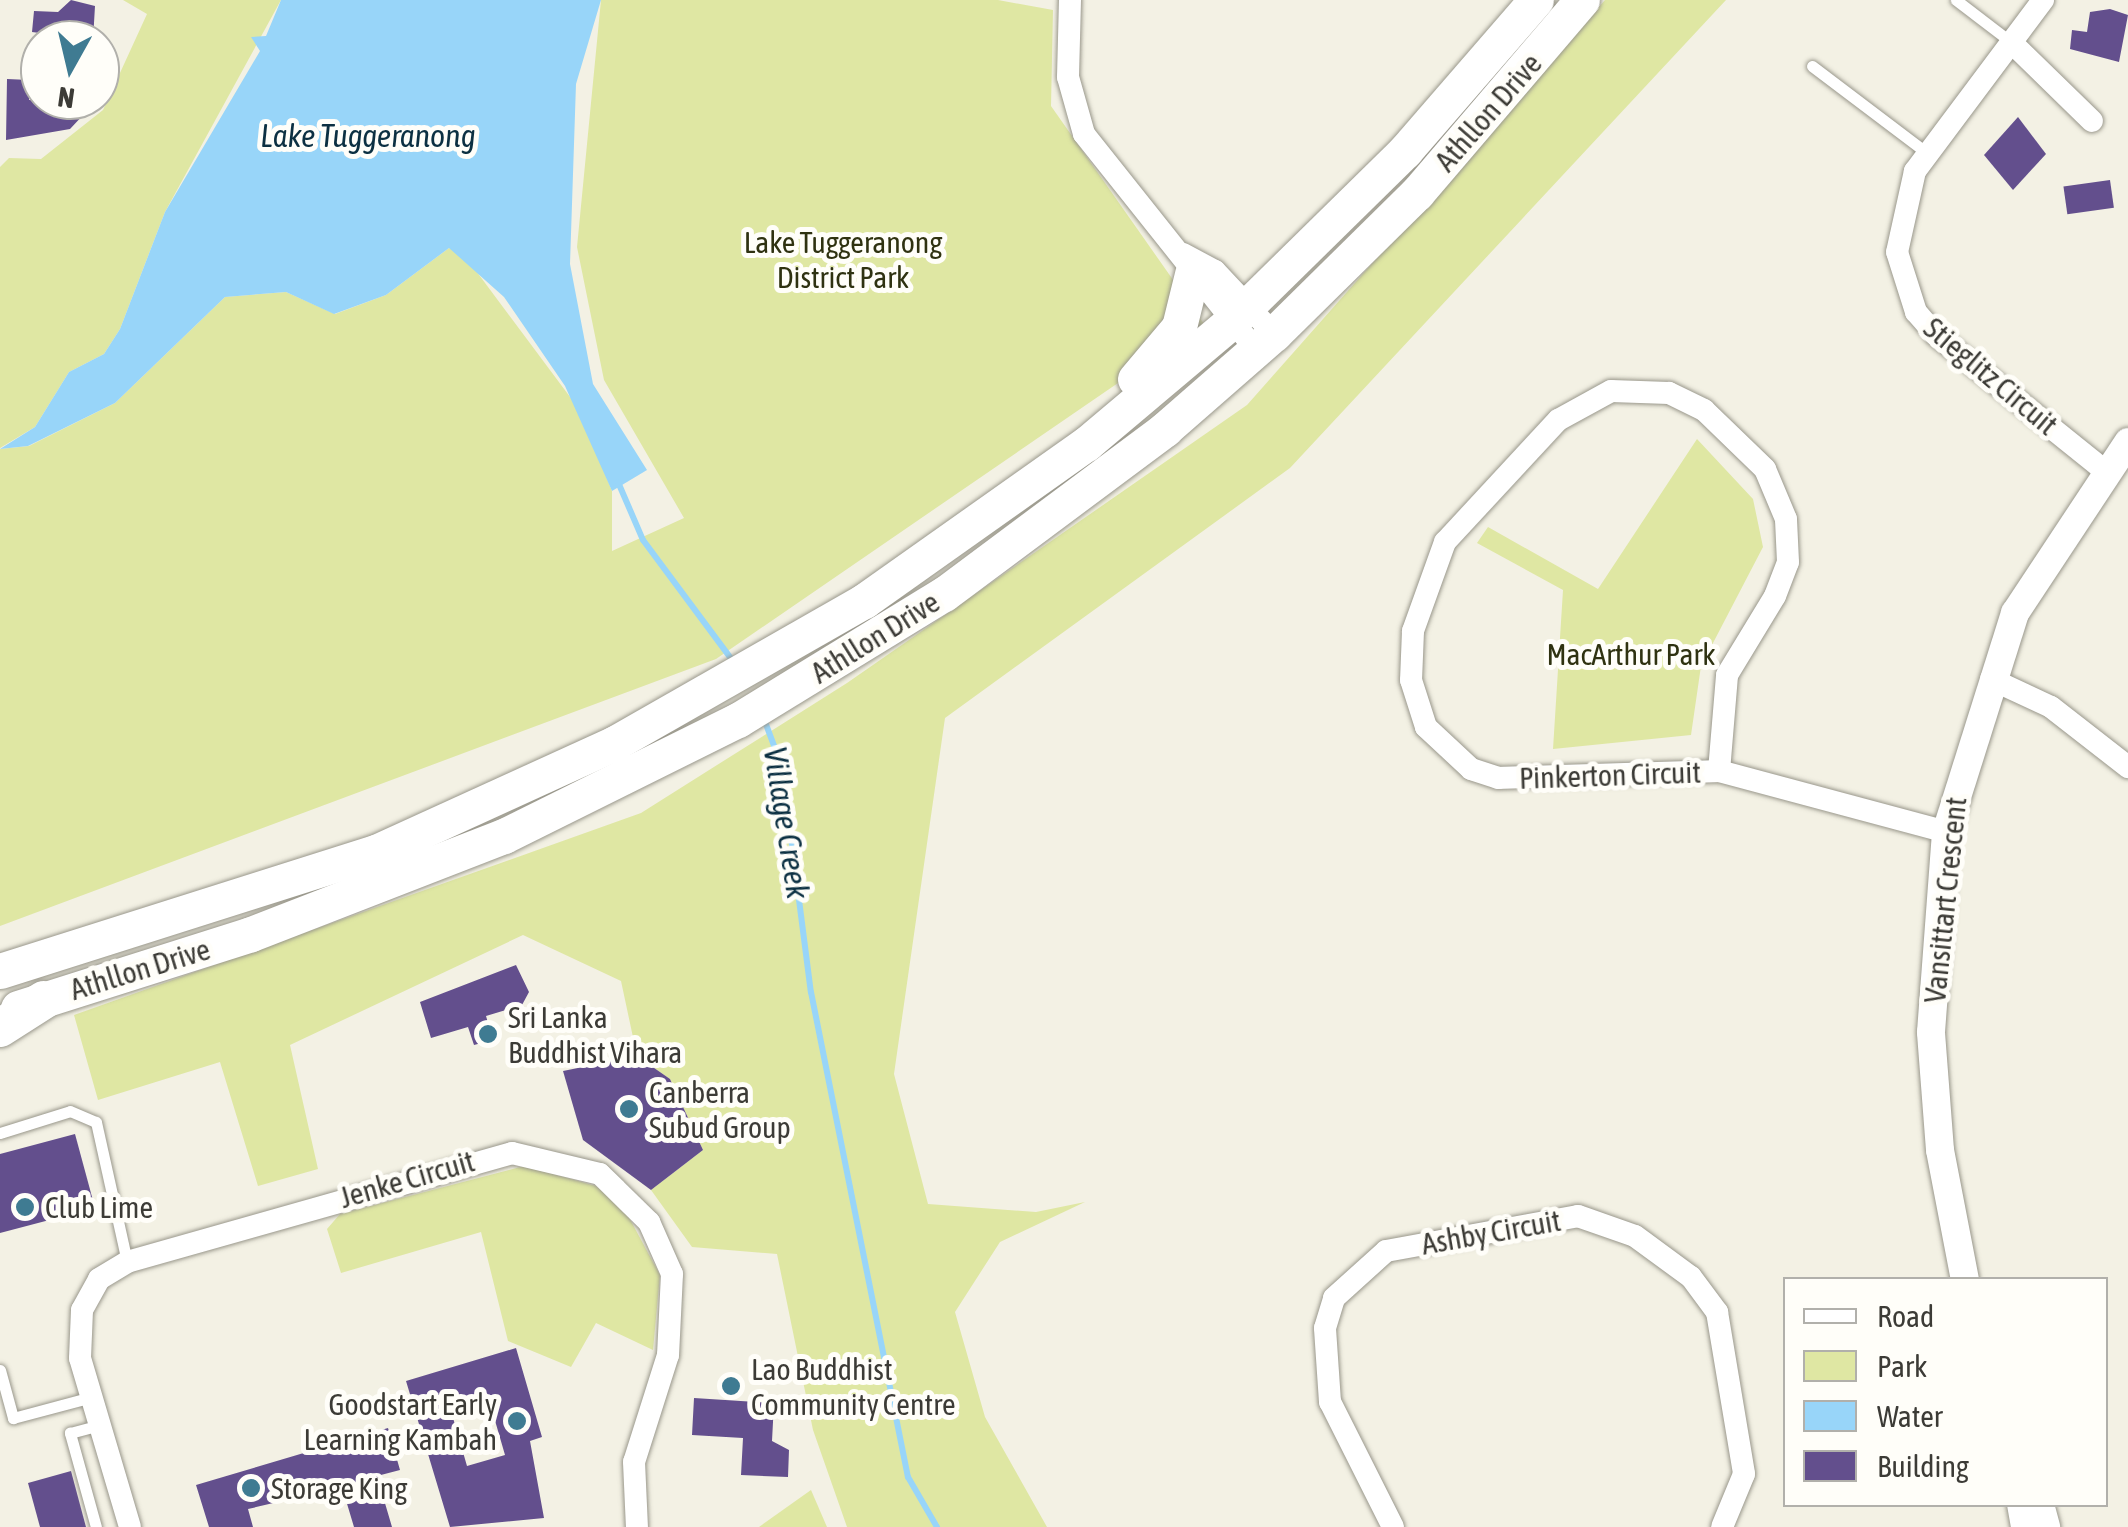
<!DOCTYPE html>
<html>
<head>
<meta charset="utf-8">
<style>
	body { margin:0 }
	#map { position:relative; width:2128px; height:1527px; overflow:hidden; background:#f3f1e4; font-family:"Asap Condensed",sans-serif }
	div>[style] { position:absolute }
	.green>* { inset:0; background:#dfe7a3 }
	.water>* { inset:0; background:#98d5f9 }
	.stream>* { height:6px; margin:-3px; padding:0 3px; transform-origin:3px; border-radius:3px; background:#98d5f9 }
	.building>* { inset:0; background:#634f8d; transform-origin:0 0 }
	.roads { filter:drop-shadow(0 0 2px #99978b) drop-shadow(0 0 2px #99978b) }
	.service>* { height:11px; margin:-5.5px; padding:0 5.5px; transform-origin:5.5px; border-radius:5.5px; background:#fff }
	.minor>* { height:22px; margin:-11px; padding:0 11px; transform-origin:11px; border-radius:11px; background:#fff }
	.tertiary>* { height:28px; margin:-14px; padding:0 14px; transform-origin:14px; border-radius:14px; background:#fff }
	.primary>* { height:35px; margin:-17.5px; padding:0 17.5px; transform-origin:17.5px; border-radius:17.5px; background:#fff }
	.trunk>* { height:38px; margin:-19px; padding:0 19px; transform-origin:19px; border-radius:19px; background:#fff }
	.dots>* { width:28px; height:28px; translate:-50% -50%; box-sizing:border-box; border:5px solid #fffef9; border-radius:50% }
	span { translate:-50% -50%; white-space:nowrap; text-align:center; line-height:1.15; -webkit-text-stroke:10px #fffef9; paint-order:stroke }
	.street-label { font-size:30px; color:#3c3b36 }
	.park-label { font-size:30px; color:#2f3211 }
	.poi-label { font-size:30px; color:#3c3b36 }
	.left { translate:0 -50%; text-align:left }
	.right { translate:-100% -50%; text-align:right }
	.water-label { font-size:32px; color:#0c3042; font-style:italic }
	.legend { position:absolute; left:1783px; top:1277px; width:325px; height:230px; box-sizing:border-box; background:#fffef9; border:2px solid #b1b0ab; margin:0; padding:12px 18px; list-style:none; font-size:30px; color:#3c3b36 }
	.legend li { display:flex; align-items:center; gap:20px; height:50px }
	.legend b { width:50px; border:2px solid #b1b0ab }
	.north { position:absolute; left:20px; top:20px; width:100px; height:100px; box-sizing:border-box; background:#fffef9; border:2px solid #b1b0ab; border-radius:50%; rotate:188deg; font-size:28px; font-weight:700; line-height:40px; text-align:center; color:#3c3b36 }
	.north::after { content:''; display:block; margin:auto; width:35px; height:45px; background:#3f7b92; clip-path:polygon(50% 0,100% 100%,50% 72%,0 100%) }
</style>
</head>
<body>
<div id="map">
	<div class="green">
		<i style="clip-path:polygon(123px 0,281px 0,165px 212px,120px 329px,104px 354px,69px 372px,35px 427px,0 448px,0 167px,9px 158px,41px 159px,103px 110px,147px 14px)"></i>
		<i style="clip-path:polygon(601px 0,998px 0,1053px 10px,1051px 106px,1204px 324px,716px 659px,0 926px,0 449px,29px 446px,115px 403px,225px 297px,286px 292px,335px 314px,386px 295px,449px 248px,462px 252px,579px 409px,612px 491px,612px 551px,684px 518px,604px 380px,577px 247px)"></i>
		<i style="clip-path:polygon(1605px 0,1726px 0,1290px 468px,945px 718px,894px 1074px,928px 1204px,1036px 1212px,1085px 1202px,1000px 1242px,955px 1312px,985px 1417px,1047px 1527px,847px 1527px,813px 1430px,777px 1254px,692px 1247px,651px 1190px,703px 1150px,670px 1079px,637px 1056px,621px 981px,523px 935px,290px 1045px,318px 1169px,258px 1186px,220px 1062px,98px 1100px,74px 1015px,641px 813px,847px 683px,1247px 405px)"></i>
		<i style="clip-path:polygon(1697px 439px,1753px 499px,1763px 547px,1701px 666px,1691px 735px,1553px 749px,1563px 590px,1477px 543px,1488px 527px,1598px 589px)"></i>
		<i style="clip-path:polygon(524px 1166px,596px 1186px,625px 1210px,660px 1275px,653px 1350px,596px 1323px,571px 1367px,508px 1341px,481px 1232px,341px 1273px,327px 1229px,340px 1214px)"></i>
		<i style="clip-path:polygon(811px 1490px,827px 1527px,759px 1527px)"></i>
	</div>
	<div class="water">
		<i style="clip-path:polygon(281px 0,601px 0,576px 84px,570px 264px,593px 384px,647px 470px,612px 491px,565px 386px,504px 297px,449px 248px,386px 295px,334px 314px,286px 292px,225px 297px,115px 403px,28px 446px,0 449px,35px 427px,69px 372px,104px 354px,120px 329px,165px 212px,260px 51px,251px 37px,266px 36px)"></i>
	</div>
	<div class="stream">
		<i style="left:618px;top:482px;width:63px;rotate:66.7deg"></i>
		<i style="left:643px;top:540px;width:154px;rotate:53.4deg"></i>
		<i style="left:764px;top:719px;width:51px;rotate:69.4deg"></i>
		<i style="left:782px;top:767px;width:227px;rotate:82.7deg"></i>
		<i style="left:811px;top:992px;width:495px;rotate:78.7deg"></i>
		<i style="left:908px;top:1477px;width:58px;rotate:59.9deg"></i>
	</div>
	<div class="building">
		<i style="clip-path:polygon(71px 0,95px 6px,93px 40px,32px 32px,34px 11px,58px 12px)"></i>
		<i style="clip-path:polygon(2110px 9px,2128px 15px,2119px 62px,2070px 49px,2072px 30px,2087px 32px,2090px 12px)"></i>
		<i style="clip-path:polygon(7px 79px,29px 80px,29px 100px,74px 100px,86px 112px,70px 129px,6px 140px)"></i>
		<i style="clip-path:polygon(2018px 117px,2046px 154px,2013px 190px,1984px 155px)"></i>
		<i style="left:2110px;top:180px;width:28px;height:47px;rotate:82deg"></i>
		<i style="clip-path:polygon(516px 965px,529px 992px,522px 1005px,486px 1016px,493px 1040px,474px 1045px,468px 1027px,431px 1038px,420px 1002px)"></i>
		<i style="clip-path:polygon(637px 1056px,670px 1079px,703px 1150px,651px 1190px,583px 1140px,563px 1071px)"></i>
		<i style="clip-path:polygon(75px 1134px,95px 1208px,0 1233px,0 1154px)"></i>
		<i style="clip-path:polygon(evenodd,516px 1348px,542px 1437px,530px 1441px,544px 1518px,450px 1527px,406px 1381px,516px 1348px,487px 1393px,505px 1455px,467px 1466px,449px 1404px,487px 1393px)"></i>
		<i style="clip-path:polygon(694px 1398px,774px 1403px,772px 1441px,789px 1450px,788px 1477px,741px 1475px,743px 1438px,692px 1435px)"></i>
		<i style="clip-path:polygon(388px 1428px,400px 1470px,377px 1476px,392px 1527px,354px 1527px,342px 1487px,248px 1509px,253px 1527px,209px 1527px,196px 1485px)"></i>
		<i style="clip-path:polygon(71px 1471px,86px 1527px,40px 1527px,28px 1483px)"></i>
	</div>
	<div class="roads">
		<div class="service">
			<i style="left:1956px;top:0;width:69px;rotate:37.4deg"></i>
			<i style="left:1812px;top:66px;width:144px;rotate:37.1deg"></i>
			<i style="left:0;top:1133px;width:73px;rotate:-17.4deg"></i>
			<i style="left:70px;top:1111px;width:28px;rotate:23deg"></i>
			<i style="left:96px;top:1122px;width:143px;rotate:77.5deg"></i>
			<i style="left:0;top:1370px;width:50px;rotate:74.8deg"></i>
			<i style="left:13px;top:1418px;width:82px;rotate:-14.9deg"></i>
			<i style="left:96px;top:1527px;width:98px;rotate:-105.5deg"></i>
			<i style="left:70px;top:1433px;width:31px;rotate:-15deg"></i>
		</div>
		<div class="minor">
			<i style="left:1070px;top:0;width:77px;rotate:91.5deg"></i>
			<i style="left:1068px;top:77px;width:59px;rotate:74.3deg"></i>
			<i style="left:1084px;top:134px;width:276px;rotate:51.5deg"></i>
			<i style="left:2043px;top:0;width:214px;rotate:126.8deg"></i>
			<i style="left:1915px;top:171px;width:83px;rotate:102.5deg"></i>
			<i style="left:1897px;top:252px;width:63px;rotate:72.4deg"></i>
			<i style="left:1916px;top:312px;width:30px;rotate:49deg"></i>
			<i style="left:1936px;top:335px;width:216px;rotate:38.8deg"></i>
			<i style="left:2011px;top:42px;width:113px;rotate:44.3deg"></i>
			<i style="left:1183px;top:254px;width:36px;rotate:28deg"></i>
			<i style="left:1215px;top:271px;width:86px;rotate:46.9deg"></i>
			<i style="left:1991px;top:679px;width:66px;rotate:25deg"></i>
			<i style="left:2051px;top:707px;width:98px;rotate:37.9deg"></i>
			<i style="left:1719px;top:771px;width:96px;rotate:-85.2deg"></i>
			<i style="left:1727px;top:675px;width:92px;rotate:-58.7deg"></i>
			<i style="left:1775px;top:596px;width:36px;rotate:-69deg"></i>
			<i style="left:1788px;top:562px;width:43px;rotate:-92.7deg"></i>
			<i style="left:1786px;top:519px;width:54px;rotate:-112.8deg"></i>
			<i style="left:1765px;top:469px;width:85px;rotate:-136deg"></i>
			<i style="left:1704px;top:410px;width:39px;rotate:-154deg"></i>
			<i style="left:1669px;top:393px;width:58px;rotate:-178deg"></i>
			<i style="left:1611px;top:391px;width:60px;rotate:151.3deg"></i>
			<i style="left:1558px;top:420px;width:166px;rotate:132.8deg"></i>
			<i style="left:1445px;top:542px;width:95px;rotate:109.8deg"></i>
			<i style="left:1413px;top:631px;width:49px;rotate:92.3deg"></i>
			<i style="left:1411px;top:680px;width:49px;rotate:72.3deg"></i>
			<i style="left:1426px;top:727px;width:62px;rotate:43deg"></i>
			<i style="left:1471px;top:769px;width:29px;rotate:18deg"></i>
			<i style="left:1499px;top:778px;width:220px;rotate:-1.8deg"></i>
			<i style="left:1719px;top:771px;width:235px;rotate:15deg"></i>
			<i style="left:130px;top:1527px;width:176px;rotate:-106.5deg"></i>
			<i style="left:80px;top:1358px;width:48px;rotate:-87.6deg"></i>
			<i style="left:82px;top:1310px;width:35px;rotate:-61deg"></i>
			<i style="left:99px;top:1279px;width:33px;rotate:-31deg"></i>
			<i style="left:127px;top:1262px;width:400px;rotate:-15.8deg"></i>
			<i style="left:512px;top:1153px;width:90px;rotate:13.4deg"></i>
			<i style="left:600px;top:1174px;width:69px;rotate:44.4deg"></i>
			<i style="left:649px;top:1222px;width:57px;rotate:66.1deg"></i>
			<i style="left:672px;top:1274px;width:81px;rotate:92.8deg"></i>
			<i style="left:668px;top:1355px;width:112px;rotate:107.6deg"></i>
			<i style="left:634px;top:1462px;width:65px;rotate:87.4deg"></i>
			<i style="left:1393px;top:1527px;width:140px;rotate:-116.7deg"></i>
			<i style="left:1330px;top:1402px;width:74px;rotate:-93.9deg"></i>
			<i style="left:1325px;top:1328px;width:31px;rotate:-73deg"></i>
			<i style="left:1334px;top:1298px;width:70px;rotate:-42.1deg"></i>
			<i style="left:1386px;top:1251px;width:195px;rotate:-10.3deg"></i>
			<i style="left:1578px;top:1216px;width:60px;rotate:19.3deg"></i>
			<i style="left:1635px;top:1236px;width:69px;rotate:36.2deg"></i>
			<i style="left:1691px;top:1277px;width:44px;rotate:53.4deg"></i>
			<i style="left:1717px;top:1312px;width:164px;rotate:80.5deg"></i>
			<i style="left:1744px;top:1474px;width:57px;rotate:112.5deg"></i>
		</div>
		<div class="tertiary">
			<i style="left:1965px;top:1280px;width:132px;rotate:-100.9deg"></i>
			<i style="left:1940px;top:1150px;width:118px;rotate:-94.4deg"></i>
			<i style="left:1931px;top:1032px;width:201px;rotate:-85.7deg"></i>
			<i style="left:1946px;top:832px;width:230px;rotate:-72.5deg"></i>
			<i style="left:2015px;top:613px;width:205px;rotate:-56.5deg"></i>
			<i style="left:2021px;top:1504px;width:23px;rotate:80deg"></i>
			<i style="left:2040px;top:1504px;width:24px;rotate:75deg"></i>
		</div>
		<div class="primary">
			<i style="left:1135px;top:379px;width:68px;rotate:-49.8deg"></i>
			<i style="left:1179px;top:327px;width:55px;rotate:-76.2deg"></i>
			<i style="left:0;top:971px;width:394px;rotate:-17.6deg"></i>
			<i style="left:376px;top:852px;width:263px;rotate:-24.5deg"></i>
			<i style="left:615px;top:743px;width:287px;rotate:-29.7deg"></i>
			<i style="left:864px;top:601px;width:272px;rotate:-35.3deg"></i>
			<i style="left:1086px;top:444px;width:191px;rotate:-40.1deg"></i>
			<i style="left:1232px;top:321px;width:243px;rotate:-44.5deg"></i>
			<i style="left:1405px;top:151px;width:200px;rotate:-49.1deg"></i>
			<i style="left:18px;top:1008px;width:244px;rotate:-17.6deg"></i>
			<i style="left:251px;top:934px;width:271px;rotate:-21.2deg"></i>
			<i style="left:504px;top:836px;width:261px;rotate:-26.4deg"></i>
			<i style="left:738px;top:720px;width:241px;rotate:-31.5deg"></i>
			<i style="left:944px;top:594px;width:276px;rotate:-36.7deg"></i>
			<i style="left:1165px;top:429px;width:145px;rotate:-41.1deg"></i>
			<i style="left:1274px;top:334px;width:201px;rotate:-44.6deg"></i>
			<i style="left:1417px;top:193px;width:254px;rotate:-49.5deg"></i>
		</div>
		<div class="trunk">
			<i style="left:0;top:1028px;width:52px;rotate:-32.5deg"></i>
		</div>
	</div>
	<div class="dots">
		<i style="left:488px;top:1034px;background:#3f7b92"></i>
		<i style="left:629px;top:1109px;background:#3f7b92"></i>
		<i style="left:25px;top:1207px;background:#3f7b92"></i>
		<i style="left:731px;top:1386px;background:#3f7b92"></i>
		<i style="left:517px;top:1421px;background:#3f7b92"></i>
		<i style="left:251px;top:1488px;background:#3f7b92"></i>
	</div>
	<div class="street-label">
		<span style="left:1488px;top:112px;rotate:-49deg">Athllon Drive</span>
		<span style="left:1991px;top:376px;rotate:40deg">Stieglitz Circuit</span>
		<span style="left:875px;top:637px;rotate:-32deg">Athllon Drive</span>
		<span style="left:1610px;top:775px;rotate:-2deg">Pinkerton Circuit</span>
		<span style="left:1945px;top:900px;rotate:-84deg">Vansittart Crescent</span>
		<span style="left:140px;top:969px;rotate:-17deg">Athllon Drive</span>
		<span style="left:407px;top:1179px;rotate:-16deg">Jenke Circuit</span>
		<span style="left:1491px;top:1232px;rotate:-10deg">Ashby Circuit</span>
	</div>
	<div class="park-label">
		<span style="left:843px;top:259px">Lake Tuggeranong<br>District Park</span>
		<span style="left:1631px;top:654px">MacArthur Park</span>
	</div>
	<div class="poi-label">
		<span class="left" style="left:508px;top:1034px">Sri Lanka<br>Buddhist Vihara</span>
		<span class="left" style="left:649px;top:1109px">Canberra<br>Subud Group</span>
		<span class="left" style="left:45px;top:1207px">Club Lime</span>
		<span class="left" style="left:751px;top:1386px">Lao Buddhist<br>Community Centre</span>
		<span class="right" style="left:497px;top:1421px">Goodstart Early<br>Learning Kambah</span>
		<span class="left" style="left:271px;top:1488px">Storage King</span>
	</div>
	<div class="water-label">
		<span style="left:368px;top:136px">Lake Tuggeranong</span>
		<span style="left:786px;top:823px;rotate:81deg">Village Creek</span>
	</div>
	<ul class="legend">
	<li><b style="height:12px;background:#fff"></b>Road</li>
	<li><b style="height:28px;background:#dfe7a3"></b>Park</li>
	<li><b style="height:28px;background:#98d5f9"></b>Water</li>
	<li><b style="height:28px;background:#634f8d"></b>Building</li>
	</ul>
	<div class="north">N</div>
</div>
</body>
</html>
